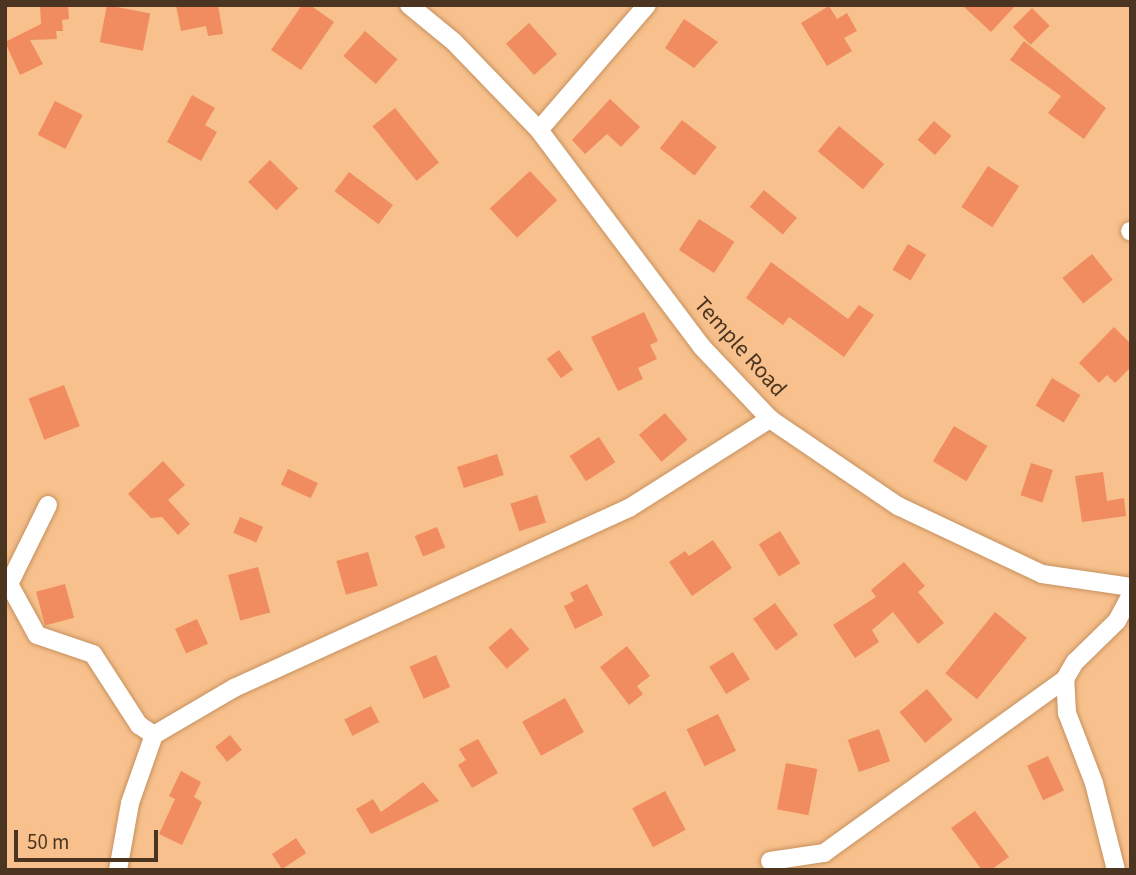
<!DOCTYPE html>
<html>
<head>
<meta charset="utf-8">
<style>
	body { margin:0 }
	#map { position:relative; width:1136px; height:875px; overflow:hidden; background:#f7c08c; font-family:"Source Sans 3",sans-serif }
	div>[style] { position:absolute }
	.building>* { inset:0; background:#f08c5f; transform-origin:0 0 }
	.roads { filter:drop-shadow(0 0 2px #c6915f) drop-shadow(0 0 2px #c6915f) }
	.minor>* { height:18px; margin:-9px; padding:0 9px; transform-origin:9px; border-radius:9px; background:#fff }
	span { translate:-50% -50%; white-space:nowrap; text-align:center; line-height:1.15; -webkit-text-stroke:5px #f7c08c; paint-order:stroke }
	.street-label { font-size:23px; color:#4b3520 }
	.frame { position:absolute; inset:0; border:7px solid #4b3520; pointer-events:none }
	.scale { position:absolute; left:14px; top:830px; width:144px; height:32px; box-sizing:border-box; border:4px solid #4b3520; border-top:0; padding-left:9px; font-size:21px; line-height:24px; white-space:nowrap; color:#4b3520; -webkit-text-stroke:5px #f7c08c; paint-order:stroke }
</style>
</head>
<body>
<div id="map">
	<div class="building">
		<i style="clip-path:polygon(40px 5px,68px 5px,69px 19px,62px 20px,63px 31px,56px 31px,57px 39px,30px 40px,43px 64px,20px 75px,5px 42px,41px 24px)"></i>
		<i style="left:107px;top:5px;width:44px;height:38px;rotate:11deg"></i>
		<i style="clip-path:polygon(176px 5px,218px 5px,223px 34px,208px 36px,206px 26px,181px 31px)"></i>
		<i style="clip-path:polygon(302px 5px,310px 5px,334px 22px,301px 70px,271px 50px)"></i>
		<i style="clip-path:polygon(962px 5px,1016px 5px,991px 32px)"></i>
		<i style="clip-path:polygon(829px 6px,837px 19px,847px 13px,857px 31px,844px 38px,852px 51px,827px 66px,801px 23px)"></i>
		<i style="left:1032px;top:8px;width:25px;height:27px;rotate:45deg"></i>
		<i style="clip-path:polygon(684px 19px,718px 42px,694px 68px,665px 48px)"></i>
		<i style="left:529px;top:23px;width:42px;height:31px;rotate:48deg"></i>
		<i style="left:365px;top:31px;width:43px;height:33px;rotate:41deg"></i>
		<i style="clip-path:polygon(1024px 41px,1106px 108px,1084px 139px,1048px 113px,1061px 96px,1010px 60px)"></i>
		<i style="clip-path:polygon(192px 95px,215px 108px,205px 125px,217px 132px,201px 161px,167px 142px)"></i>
		<i style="clip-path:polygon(610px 99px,640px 127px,621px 147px,607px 134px,585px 154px,572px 140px)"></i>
		<i style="left:55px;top:101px;width:31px;height:38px;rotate:27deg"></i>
		<i style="left:395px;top:108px;width:70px;height:29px;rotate:51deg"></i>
		<i style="left:682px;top:120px;width:44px;height:36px;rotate:38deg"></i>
		<i style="left:934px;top:121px;width:23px;height:25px;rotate:41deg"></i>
		<i style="left:839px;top:126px;width:59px;height:33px;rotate:40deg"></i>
		<i style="left:270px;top:160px;width:40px;height:31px;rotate:45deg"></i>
		<i style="left:988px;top:166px;width:37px;height:49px;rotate:33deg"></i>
		<i style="left:530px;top:171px;width:40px;height:55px;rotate:47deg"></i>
		<i style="left:349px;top:172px;width:55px;height:24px;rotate:37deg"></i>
		<i style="left:764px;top:190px;width:43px;height:22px;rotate:40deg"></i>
		<i style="left:699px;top:219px;width:42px;height:37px;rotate:33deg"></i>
		<i style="left:908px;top:244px;width:21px;height:30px;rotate:31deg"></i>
		<i style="left:1092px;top:254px;width:33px;height:38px;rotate:51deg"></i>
		<i style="clip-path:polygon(771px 262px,848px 319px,859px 305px,874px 315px,844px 357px,789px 317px,783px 325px,746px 298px)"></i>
		<i style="clip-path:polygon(644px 312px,658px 341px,650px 345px,657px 359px,638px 368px,643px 379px,618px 391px,591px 337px)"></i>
		<i style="clip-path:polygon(1114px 327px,1131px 344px,1131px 367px,1115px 383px,1107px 375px,1099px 383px,1079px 363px)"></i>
		<i style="left:559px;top:350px;width:24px;height:15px;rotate:54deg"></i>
		<i style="left:1052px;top:378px;width:33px;height:32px;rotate:31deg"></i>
		<i style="left:64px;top:385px;width:44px;height:38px;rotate:69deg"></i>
		<i style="left:665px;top:413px;width:35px;height:34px;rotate:50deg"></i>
		<i style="left:954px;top:426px;width:39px;height:41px;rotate:31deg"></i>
		<i style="left:599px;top:437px;width:30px;height:35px;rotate:57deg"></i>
		<i style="left:497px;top:454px;width:22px;height:42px;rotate:72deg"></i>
		<i style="clip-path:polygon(163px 461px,185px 485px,168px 500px,190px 524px,178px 535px,162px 517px,151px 518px,128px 494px)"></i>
		<i style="left:1031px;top:463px;width:23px;height:34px;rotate:18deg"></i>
		<i style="left:288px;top:469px;width:33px;height:17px;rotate:25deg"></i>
		<i style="clip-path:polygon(1103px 472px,1107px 501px,1124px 498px,1126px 516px,1082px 522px,1075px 476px)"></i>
		<i style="left:537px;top:495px;width:29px;height:28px;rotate:72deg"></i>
		<i style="left:240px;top:517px;width:25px;height:17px;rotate:23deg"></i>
		<i style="left:437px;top:527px;width:22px;height:24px;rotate:68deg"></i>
		<i style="left:780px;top:531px;width:38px;height:25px;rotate:58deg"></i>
		<i style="clip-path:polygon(713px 540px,732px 568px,692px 596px,669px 562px,685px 551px,689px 556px)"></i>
		<i style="left:368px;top:552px;width:35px;height:33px;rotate:74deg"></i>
		<i style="clip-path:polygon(904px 562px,925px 586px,918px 592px,944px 623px,918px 644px,893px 612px,872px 630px,879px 642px,855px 658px,833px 625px,876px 597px,871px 590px)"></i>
		<i style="left:258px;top:567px;width:47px;height:31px;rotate:75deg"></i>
		<i style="left:65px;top:584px;width:35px;height:30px;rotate:75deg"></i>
		<i style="clip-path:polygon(587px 584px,603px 615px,575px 629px,564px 606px,574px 601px,570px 593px)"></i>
		<i style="left:775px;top:603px;width:39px;height:27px;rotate:54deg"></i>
		<i style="left:995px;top:612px;width:41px;height:79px;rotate:39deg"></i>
		<i style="left:197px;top:619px;width:27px;height:24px;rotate:66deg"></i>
		<i style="left:511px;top:628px;width:28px;height:30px;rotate:49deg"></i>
		<i style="clip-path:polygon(627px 646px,650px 676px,637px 686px,643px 694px,629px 705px,600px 667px)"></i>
		<i style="left:733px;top:652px;width:32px;height:28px;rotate:58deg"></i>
		<i style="left:436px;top:655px;width:35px;height:29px;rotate:66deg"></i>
		<i style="left:927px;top:689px;width:40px;height:36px;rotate:50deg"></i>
		<i style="left:565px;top:698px;width:39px;height:49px;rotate:61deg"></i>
		<i style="left:371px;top:706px;width:18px;height:30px;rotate:63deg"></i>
		<i style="left:718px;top:714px;width:41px;height:35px;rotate:64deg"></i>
		<i style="left:879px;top:729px;width:34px;height:33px;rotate:71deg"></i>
		<i style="left:230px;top:735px;width:19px;height:19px;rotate:51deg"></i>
		<i style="clip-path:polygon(478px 739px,498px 773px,472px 788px,458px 765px,466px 760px,459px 749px)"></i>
		<i style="left:1048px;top:756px;width:38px;height:23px;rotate:65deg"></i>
		<i style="left:786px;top:763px;width:32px;height:47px;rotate:11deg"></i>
		<i style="clip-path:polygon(181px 771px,201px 782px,194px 797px,202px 802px,182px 845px,159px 834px,175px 799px,169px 796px)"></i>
		<i style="clip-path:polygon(423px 782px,439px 801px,371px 834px,356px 809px,373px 799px,381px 812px)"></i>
		<i style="left:665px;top:791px;width:44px;height:37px;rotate:62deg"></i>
		<i style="clip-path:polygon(975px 811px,1009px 857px,991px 870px,982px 870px,951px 828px)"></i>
		<i style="left:296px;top:838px;width:18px;height:29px;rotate:56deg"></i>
	</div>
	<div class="roads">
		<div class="minor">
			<i style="left:409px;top:5px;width:58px;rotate:39.4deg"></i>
			<i style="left:454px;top:42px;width:122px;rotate:46deg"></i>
			<i style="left:539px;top:130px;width:271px;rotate:53.1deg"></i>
			<i style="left:702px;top:347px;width:99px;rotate:46.6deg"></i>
			<i style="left:770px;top:419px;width:155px;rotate:34.2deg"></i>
			<i style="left:898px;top:506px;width:159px;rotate:25.3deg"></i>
			<i style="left:1042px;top:574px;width:90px;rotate:8.3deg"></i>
			<i style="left:539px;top:130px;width:165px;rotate:-49.2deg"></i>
			<i style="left:1130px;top:231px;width:1px;rotate:45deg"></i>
			<i style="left:48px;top:505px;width:88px;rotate:116.3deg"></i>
			<i style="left:9px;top:584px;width:58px;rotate:61.2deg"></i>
			<i style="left:37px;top:635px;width:59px;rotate:18.7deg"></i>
			<i style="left:93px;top:654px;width:85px;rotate:57.1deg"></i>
			<i style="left:139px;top:725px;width:18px;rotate:34deg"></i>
			<i style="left:770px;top:861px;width:55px;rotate:-8.4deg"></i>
			<i style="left:824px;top:853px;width:297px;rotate:-35.8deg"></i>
			<i style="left:118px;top:870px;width:68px;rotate:-79.8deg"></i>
			<i style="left:130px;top:803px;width:72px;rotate:-70.6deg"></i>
			<i style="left:154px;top:735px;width:93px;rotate:-30.4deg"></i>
			<i style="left:234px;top:688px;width:434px;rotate:-24.5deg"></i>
			<i style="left:629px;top:508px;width:167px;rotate:-32.3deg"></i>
			<i style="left:1116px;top:870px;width:90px;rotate:-104.2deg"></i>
			<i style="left:1094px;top:783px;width:75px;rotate:-111.1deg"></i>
			<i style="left:1067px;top:713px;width:34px;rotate:-93deg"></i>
			<i style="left:1065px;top:679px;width:20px;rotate:-60deg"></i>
			<i style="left:1075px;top:662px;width:59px;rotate:-44.3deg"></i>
			<i style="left:1117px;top:621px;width:30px;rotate:-62deg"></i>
		</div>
	</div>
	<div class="street-label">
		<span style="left:740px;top:347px;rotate:48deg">Temple Road</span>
	</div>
	<div class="frame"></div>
	<div class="scale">50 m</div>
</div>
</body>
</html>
